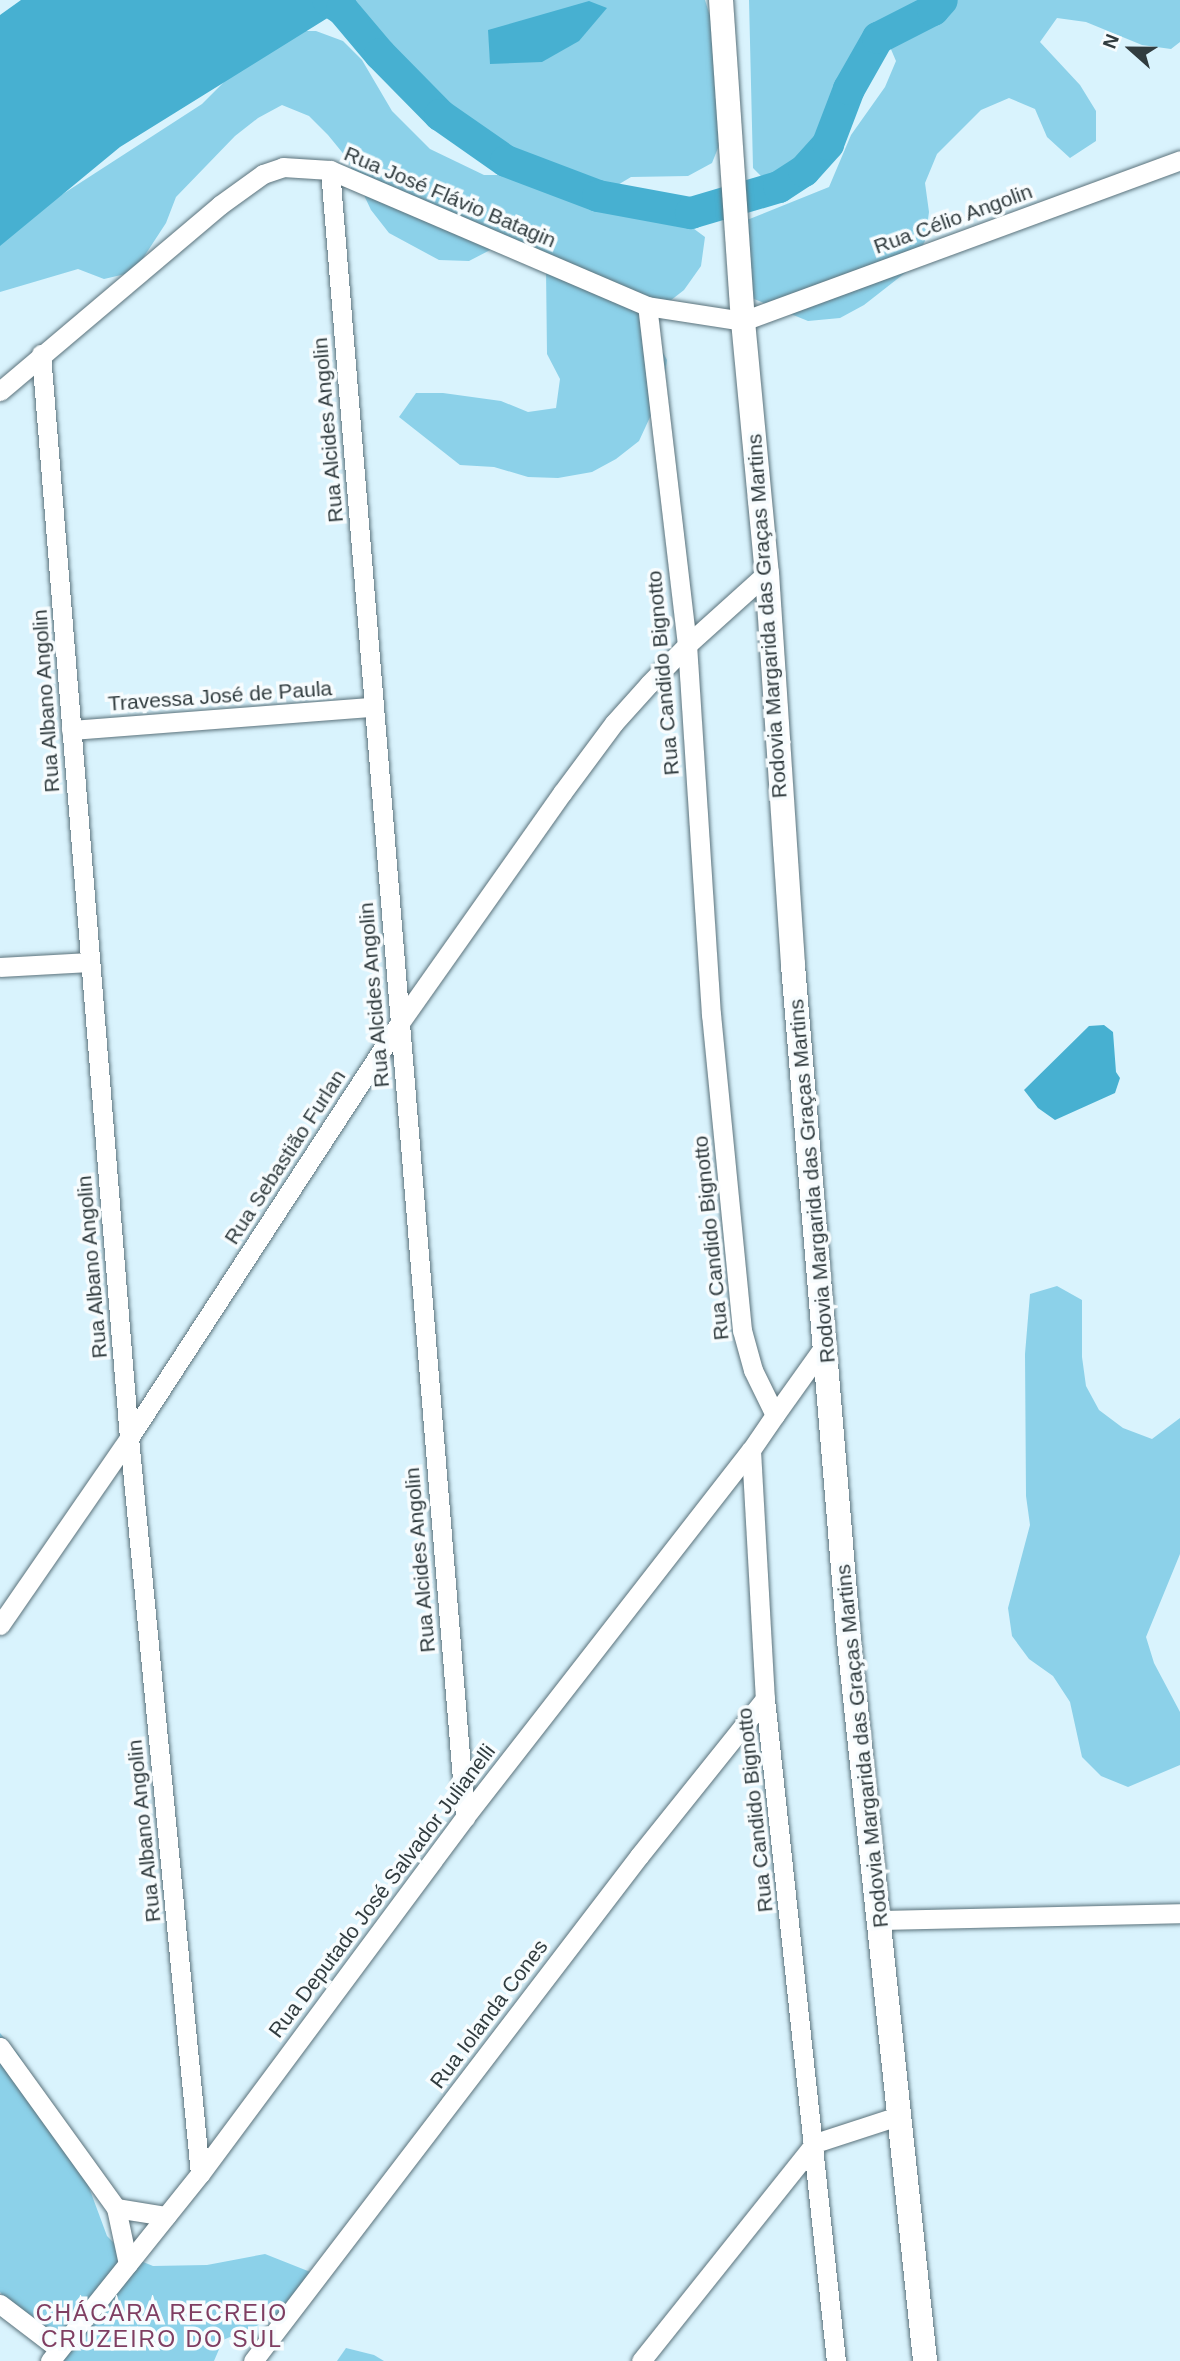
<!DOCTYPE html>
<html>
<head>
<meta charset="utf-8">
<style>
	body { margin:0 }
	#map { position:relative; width:1180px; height:2361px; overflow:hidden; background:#d9f3fd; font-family:Arial,sans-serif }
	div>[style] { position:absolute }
	.green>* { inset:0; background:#8cd1e9 }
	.water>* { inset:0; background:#47b0d1 }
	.river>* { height:32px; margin:-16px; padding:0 16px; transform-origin:16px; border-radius:16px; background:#47b0d1 }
	.roads { filter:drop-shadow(0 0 2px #5b727b) drop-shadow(0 0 2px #5b727b) }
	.minor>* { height:19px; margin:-9.5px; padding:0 9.5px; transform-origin:9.5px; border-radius:9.5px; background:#fff }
	.major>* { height:24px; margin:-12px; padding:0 12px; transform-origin:12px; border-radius:12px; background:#fff }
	span { translate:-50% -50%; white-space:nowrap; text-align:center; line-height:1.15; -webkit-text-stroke:7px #f7fcfe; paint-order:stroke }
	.street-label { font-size:21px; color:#313c3f }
	.neighbourhood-label { font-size:23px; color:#7f3e62; letter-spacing:2px }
	.north { position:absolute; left:1096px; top:14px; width:70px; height:70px; -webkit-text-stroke:5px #f7fcfe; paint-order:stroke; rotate:291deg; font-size:19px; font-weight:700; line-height:28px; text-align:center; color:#313c3f }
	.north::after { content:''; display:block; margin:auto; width:24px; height:32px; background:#313c3f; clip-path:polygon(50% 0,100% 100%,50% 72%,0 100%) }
</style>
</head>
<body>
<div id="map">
	<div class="green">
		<i style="clip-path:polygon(348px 0,705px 0,720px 48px,724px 133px,712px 163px,688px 176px,631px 177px,601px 195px,682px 220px,705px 237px,701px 266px,684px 290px,661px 308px,654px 336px,667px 360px,663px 389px,639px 441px,616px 459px,592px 472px,558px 478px,528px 477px,494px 467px,460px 465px,399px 417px,416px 393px,443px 393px,501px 401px,528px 412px,556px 408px,560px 379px,547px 354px,546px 269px,494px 248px,469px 261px,439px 260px,389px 233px,371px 210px,346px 157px,328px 135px,309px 116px,282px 105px,258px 118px,235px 136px,176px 197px,166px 223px,134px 272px,104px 279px,78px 269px,0 292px,0 243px,52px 201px,202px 104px,241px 65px,289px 31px,316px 31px,343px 41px,362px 60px,392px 111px,430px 149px,484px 175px,512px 175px,568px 186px,506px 161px,440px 115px,380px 54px,342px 9px)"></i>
		<i style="clip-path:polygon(749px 0,1180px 0,1180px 42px,1171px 49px,1142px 45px,1086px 22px,1057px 18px,1040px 42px,1080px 85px,1096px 111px,1096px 141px,1070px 158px,1047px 137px,1035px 109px,1009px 98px,981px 110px,937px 154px,925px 183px,929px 212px,925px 241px,910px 269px,864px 305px,840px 318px,808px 321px,732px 290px,747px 220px,829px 187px,851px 135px,885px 87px,896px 61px,884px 33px,858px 49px,844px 74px,800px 183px,772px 187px,753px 168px)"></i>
		<i style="clip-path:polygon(1057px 1286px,1082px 1300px,1082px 1357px,1086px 1386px,1099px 1410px,1123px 1428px,1152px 1439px,1180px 1418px,1180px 1554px,1146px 1637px,1154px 1663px,1180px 1712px,1180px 1765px,1128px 1787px,1101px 1776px,1082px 1757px,1070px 1702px,1053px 1676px,1029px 1659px,1012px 1636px,1008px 1608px,1030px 1525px,1026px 1496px,1025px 1354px,1030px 1294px)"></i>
		<i style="clip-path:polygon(0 2033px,19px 2055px,87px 2182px,107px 2236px,126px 2255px,153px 2266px,207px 2265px,265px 2254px,318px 2275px,306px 2305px,223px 2340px,214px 2361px,54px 2361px,0 2292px)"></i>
		<i style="clip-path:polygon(346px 2348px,374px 2355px,384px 2361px,337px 2361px)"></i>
	</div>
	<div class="water">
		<i style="clip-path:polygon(21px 0,348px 0,342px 9px,120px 147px,0 246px,0 15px)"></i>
		<i style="clip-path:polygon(589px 1px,607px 8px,579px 41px,542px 62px,490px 64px,488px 30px)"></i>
		<i style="clip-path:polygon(1104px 1025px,1113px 1032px,1116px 1072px,1120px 1078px,1115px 1093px,1055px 1120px,1038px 1108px,1024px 1090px,1089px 1026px)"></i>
	</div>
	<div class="river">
		<i style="left:328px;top:0;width:17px;rotate:33deg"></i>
		<i style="left:342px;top:9px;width:59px;rotate:49.8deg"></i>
		<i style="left:380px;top:54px;width:86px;rotate:45.5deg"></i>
		<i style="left:440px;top:115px;width:80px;rotate:34.9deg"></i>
		<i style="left:506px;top:161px;width:98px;rotate:20.8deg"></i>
		<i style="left:598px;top:196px;width:95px;rotate:10.4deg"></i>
		<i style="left:691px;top:213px;width:92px;rotate:-16.5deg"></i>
		<i style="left:779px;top:187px;width:30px;rotate:-33deg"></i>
		<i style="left:804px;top:171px;width:36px;rotate:-48deg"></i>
		<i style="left:828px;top:144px;width:59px;rotate:-69.1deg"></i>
		<i style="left:849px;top:89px;width:59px;rotate:-60.4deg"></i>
		<i style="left:878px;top:38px;width:62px;rotate:-27deg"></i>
		<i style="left:933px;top:10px;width:13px;rotate:-48deg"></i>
	</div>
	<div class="roads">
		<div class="minor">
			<i style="left:330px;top:170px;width:1653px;rotate:85.31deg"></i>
			<i style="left:41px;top:354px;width:1088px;rotate:85.36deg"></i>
			<i style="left:129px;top:1438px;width:739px;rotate:84.49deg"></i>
			<i style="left:0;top:391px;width:288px;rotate:-40.2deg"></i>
			<i style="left:220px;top:205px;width:53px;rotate:-35.8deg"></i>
			<i style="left:263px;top:174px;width:21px;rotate:-19deg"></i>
			<i style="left:283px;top:167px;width:47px;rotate:3.7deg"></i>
			<i style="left:330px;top:170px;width:345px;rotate:23.2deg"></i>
			<i style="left:647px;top:306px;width:97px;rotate:8.9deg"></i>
			<i style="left:743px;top:321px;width:466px;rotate:-20.2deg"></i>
			<i style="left:71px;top:730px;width:303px;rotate:-4.4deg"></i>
			<i style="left:0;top:967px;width:89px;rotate:-3.2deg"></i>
			<i style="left:775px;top:1415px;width:86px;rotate:-54.5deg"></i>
			<i style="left:751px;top:1450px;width:249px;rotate:86.8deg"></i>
			<i style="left:765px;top:1699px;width:666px;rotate:83.88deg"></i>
			<i style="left:0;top:1625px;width:227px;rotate:-55.4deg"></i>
			<i style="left:129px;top:1438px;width:494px;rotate:-56.9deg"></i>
			<i style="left:399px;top:1024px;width:283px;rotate:-54.8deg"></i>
			<i style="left:562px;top:793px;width:87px;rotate:-53.4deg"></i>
			<i style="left:614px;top:723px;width:52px;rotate:-48.1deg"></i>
			<i style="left:649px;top:684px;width:54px;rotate:-45.7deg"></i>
			<i style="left:687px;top:645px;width:108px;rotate:-42deg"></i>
			<i style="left:880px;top:1920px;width:300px;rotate:-1.3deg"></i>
			<i style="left:0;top:2047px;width:198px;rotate:54.2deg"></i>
			<i style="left:116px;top:2208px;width:57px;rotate:77.9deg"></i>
			<i style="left:116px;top:2208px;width:51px;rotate:9.1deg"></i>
			<i style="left:0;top:2304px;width:74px;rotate:37.3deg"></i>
			<i style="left:50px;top:2361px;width:240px;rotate:-51.3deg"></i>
			<i style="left:200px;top:2174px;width:445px;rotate:-53.4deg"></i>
			<i style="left:465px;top:1817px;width:465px;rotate:-52.1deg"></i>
			<i style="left:751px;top:1450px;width:42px;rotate:-55.6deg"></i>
			<i style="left:775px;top:1415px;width:50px;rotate:-116.1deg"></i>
			<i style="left:753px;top:1370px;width:41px;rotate:-105.4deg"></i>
			<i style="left:742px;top:1330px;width:317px;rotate:-95.6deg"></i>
			<i style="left:711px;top:1015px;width:371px;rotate:-93.7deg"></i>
			<i style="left:687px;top:645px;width:341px;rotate:-96.7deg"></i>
			<i style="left:253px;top:2361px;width:636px;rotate:-52.61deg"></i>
			<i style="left:639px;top:1856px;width:201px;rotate:-51.3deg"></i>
			<i style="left:641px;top:2361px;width:279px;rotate:-51.4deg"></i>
			<i style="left:815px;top:2143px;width:90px;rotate:-18deg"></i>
		</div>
		<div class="major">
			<i style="left:721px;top:0;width:322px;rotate:86.1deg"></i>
			<i style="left:743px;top:321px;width:253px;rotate:84.6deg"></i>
			<i style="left:767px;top:573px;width:393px;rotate:86.2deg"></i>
			<i style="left:793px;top:965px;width:678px;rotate:85.26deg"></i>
			<i style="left:849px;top:1641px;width:724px;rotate:83.97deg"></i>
		</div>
	</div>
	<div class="street-label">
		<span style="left:450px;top:197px;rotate:23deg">Rua José Flávio Batagin</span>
		<span style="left:953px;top:219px;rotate:-20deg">Rua Célio Angolin</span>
		<span style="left:328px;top:430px;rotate:-95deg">Rua Alcides Angolin</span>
		<span style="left:767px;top:616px;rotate:-94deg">Rodovia Margarida das Graças Martins</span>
		<span style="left:663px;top:673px;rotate:-95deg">Rua Candido Bignotto</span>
		<span style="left:220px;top:696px;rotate:-4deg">Travessa José de Paula</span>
		<span style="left:46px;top:701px;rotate:-94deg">Rua Albano Angolin</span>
		<span style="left:374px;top:995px;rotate:-95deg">Rua Alcides Angolin</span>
		<span style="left:285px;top:1157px;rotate:-57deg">Rua Sebastião Furlan</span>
		<span style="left:812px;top:1181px;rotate:-95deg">Rodovia Margarida das Graças Martins</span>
		<span style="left:711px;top:1238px;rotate:-96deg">Rua Candido Bignotto</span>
		<span style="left:92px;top:1267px;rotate:-95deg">Rua Albano Angolin</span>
		<span style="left:420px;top:1560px;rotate:-95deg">Rua Alcides Angolin</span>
		<span style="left:862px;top:1746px;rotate:-96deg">Rodovia Margarida das Graças Martins</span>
		<span style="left:755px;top:1810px;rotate:-96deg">Rua Candido Bignotto</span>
		<span style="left:144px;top:1831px;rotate:-96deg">Rua Albano Angolin</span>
		<span style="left:382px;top:1891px;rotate:-53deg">Rua Deputado José Salvador Julianelli</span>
		<span style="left:489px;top:2014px;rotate:-53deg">Rua Iolanda Cones</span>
	</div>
	<div class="neighbourhood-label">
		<span style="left:162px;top:2326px">CHÁCARA RECREIO<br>CRUZEIRO DO SUL</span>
	</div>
	<div class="north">N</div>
</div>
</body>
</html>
